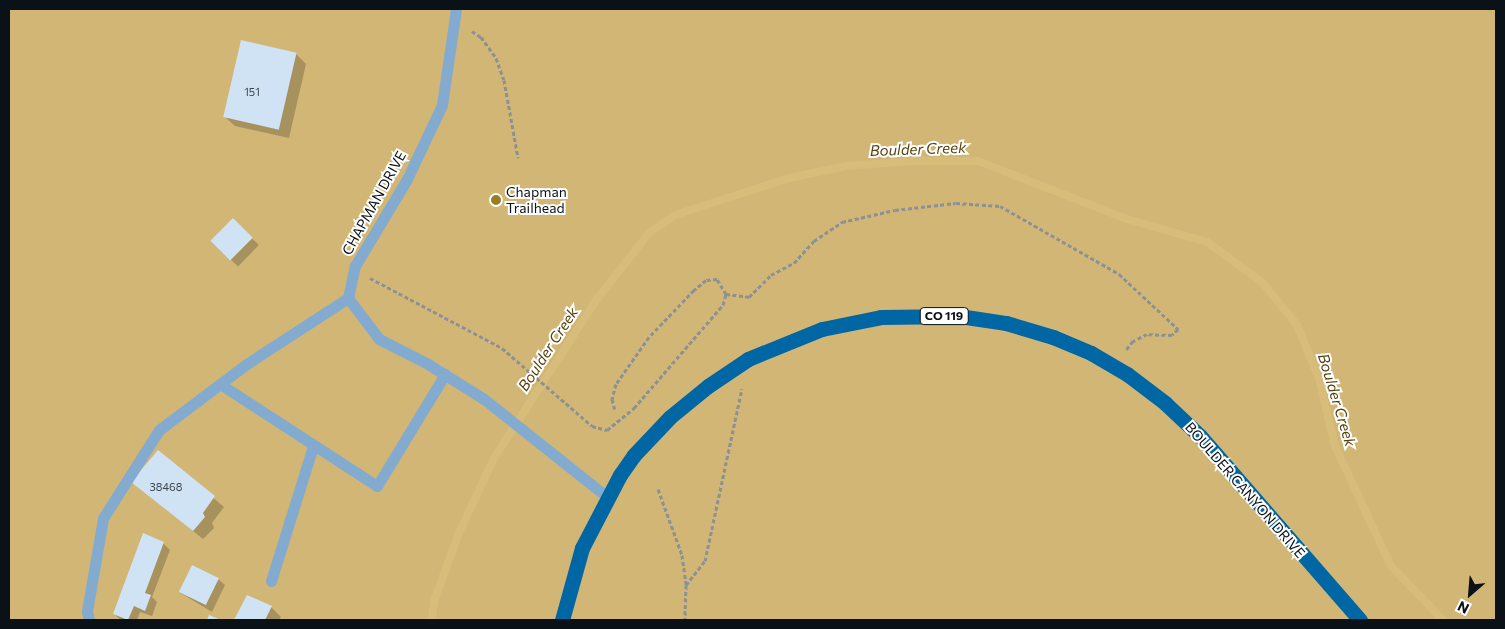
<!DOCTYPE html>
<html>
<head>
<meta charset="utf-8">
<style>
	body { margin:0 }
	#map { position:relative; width:1505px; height:629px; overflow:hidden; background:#f7fbff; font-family:Commissioner,sans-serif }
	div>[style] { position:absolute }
	.forest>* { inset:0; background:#d1b675; transform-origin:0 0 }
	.shadow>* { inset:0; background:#0003; transform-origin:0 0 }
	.stream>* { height:8px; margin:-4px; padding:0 4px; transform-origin:4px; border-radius:4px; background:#d7bc7a }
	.building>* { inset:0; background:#d0e3f5; transform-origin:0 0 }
	.path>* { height:3px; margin-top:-1.5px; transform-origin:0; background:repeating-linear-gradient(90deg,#8b9195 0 4px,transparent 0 6.5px) }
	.lane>* { height:11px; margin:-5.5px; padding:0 5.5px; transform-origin:5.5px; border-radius:5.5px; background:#83abcf }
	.primary>* { height:15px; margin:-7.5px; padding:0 7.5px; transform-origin:7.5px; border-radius:7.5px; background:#0066a4 }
	.dots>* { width:14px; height:14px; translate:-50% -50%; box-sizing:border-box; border:2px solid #fff; border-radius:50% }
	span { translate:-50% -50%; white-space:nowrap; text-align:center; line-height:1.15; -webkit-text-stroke:4px #fff; paint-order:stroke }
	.number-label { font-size:11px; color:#3c464e }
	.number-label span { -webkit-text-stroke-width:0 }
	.shield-label span { padding:1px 4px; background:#fff; border:1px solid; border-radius:4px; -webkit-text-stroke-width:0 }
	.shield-label { font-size:12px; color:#0a1117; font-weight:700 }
	.poi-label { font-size:14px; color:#0a1117 }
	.left { translate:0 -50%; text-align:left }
	.street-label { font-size:14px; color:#0a1117 }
	.water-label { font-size:15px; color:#55420d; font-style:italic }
	.frame { position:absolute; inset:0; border:10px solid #0a1117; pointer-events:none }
	.north { position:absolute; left:1445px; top:569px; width:50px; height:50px; -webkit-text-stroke:4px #fff; paint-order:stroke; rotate:207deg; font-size:14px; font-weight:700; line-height:20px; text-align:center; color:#0a1117 }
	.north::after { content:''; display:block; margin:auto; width:18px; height:22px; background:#0a1117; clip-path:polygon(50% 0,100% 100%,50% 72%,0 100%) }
</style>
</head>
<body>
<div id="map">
	<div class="forest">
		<i style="left:9px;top:9px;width:1487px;height:611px"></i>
	</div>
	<div class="shadow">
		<i style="clip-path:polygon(296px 54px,306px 64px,289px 138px,235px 126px,225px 117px)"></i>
		<i style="left:233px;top:220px;width:36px;height:30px;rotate:44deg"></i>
		<i style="clip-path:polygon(158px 451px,224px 507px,212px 523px,214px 528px,203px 539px,132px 482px)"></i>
		<i style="clip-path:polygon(163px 543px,170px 550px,152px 597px,157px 602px,152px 616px,140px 612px,137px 620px,121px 620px,114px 614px)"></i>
		<i style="clip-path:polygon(218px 579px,225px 585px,212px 612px,179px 592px)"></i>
		<i style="clip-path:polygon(248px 597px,271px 607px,281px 617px,279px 620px,232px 620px,236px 620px)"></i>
	</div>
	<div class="stream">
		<i style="left:432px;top:620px;width:19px;rotate:-84deg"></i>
		<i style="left:434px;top:601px;width:72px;rotate:-69.8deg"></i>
		<i style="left:459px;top:533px;width:83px;rotate:-65deg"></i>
		<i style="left:494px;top:458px;width:189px;rotate:-57.1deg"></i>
		<i style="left:597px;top:299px;width:85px;rotate:-51.7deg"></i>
		<i style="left:650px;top:232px;width:30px;rotate:-34deg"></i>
		<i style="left:675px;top:215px;width:120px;rotate:-18deg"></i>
		<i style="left:789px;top:178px;width:59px;rotate:-11.7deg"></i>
		<i style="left:847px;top:166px;width:65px;rotate:-4.4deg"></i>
		<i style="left:912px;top:161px;width:66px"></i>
		<i style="left:978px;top:161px;width:160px;rotate:21.3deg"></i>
		<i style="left:1127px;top:219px;width:83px;rotate:16deg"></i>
		<i style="left:1207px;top:242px;width:68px;rotate:36deg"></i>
		<i style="left:1262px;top:282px;width:55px;rotate:50.9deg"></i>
		<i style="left:1297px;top:325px;width:57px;rotate:67.5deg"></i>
		<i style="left:1319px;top:378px;width:70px;rotate:76.8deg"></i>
		<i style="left:1335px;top:446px;width:132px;rotate:65deg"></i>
		<i style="left:1391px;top:566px;width:75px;rotate:46.1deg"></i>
	</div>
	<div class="building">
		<i style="left:241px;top:40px;width:57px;height:79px;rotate:13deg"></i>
		<i style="left:233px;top:218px;width:28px;height:32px;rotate:45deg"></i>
		<i style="clip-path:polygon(158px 450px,215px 496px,203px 513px,205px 517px,193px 531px,131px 482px)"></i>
		<i style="clip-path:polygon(143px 533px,164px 542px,145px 593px,151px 595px,145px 611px,134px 606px,128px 620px,113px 614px)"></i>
		<i style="left:192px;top:565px;width:30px;height:30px;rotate:26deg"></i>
		<i style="clip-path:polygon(247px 595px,272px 606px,265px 620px,231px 620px,235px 618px)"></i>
		<i style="clip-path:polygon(209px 615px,221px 620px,207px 620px)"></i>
	</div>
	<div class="path">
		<i style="left:472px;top:31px;width:11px;rotate:34deg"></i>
		<i style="left:481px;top:37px;width:26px;rotate:54deg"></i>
		<i style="left:496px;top:58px;width:23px;rotate:70deg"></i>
		<i style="left:504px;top:80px;width:79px;rotate:79.8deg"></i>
		<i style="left:370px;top:278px;width:149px;rotate:27.9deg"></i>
		<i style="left:502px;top:348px;width:119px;rotate:40.9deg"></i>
		<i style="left:592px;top:426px;width:16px;rotate:15deg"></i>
		<i style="left:607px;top:430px;width:35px;rotate:-39deg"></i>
		<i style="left:634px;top:408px;width:136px;rotate:-49.2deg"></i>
		<i style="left:723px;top:305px;width:11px;rotate:-75deg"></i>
		<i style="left:726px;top:294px;width:17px;rotate:-121deg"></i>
		<i style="left:717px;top:279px;width:11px;rotate:175deg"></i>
		<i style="left:706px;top:280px;width:16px;rotate:140deg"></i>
		<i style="left:694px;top:290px;width:65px;rotate:133.8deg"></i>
		<i style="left:649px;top:337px;width:57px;rotate:125.1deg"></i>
		<i style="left:616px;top:384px;width:16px;rotate:105deg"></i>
		<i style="left:612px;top:399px;width:11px;rotate:75deg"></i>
		<i style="left:726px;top:294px;width:23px;rotate:7deg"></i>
		<i style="left:749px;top:297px;width:31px;rotate:-45deg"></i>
		<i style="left:771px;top:275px;width:26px;rotate:-28deg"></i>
		<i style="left:794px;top:263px;width:30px;rotate:-48deg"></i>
		<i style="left:814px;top:241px;width:34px;rotate:-34deg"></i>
		<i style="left:842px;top:222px;width:54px;rotate:-12.8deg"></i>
		<i style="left:895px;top:210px;width:61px;rotate:-6.5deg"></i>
		<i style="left:956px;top:203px;width:44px;rotate:3.9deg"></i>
		<i style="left:1000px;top:206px;width:137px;rotate:29.7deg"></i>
		<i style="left:1119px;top:274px;width:81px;rotate:43deg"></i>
		<i style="left:1178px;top:329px;width:8px;rotate:135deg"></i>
		<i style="left:1172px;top:335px;width:25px;rotate:-178deg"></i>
		<i style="left:1147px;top:334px;width:16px;rotate:153deg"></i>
		<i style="left:1133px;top:341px;width:11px;rotate:128deg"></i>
		<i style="left:658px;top:489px;width:70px;rotate:70deg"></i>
		<i style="left:682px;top:555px;width:30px;rotate:82deg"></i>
		<i style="left:686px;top:585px;width:35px;rotate:92deg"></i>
		<i style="left:686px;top:585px;width:31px;rotate:-52deg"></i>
		<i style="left:705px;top:561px;width:176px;rotate:-77.9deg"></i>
	</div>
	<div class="lane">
		<i style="left:348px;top:298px;width:51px;rotate:52.9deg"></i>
		<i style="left:379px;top:339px;width:55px;rotate:27deg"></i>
		<i style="left:428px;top:364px;width:66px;rotate:32deg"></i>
		<i style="left:484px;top:399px;width:157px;rotate:38.5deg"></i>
		<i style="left:348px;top:298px;width:33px;rotate:-78deg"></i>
		<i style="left:355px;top:266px;width:101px;rotate:-59.1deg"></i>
		<i style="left:407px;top:179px;width:82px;rotate:-64.7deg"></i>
		<i style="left:442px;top:105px;width:97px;rotate:-81.7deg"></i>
		<i style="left:220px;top:384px;width:187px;rotate:33deg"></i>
		<i style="left:377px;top:486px;width:131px;rotate:-58.7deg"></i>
		<i style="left:271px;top:581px;width:141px;rotate:-72.7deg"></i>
		<i style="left:89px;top:620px;width:9px;rotate:-103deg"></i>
		<i style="left:87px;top:611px;width:94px;rotate:-80.2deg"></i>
		<i style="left:103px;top:518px;width:104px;rotate:-57.5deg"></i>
		<i style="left:159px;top:430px;width:111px;rotate:-37deg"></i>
		<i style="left:248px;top:363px;width:119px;rotate:-33deg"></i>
	</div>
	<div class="primary">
		<i style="left:562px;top:620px;width:75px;rotate:-74.5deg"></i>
		<i style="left:582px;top:548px;width:82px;rotate:-62.5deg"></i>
		<i style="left:620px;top:475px;width:24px;rotate:-55deg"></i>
		<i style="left:634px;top:455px;width:52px;rotate:-46.5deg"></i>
		<i style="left:670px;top:417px;width:49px;rotate:-39.2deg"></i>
		<i style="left:708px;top:386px;width:48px;rotate:-34deg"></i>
		<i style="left:748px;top:359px;width:80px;rotate:-22.1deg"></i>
		<i style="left:822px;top:329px;width:60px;rotate:-11.5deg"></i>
		<i style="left:881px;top:317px;width:78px;rotate:-0.7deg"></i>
		<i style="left:959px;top:316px;width:48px;rotate:8.5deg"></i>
		<i style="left:1006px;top:323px;width:49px;rotate:16.6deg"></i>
		<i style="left:1053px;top:337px;width:41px;rotate:22.8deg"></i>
		<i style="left:1091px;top:353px;width:42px;rotate:30.3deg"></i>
		<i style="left:1127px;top:374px;width:48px;rotate:37.3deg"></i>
		<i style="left:1165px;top:403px;width:48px;rotate:43.3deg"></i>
		<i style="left:1200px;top:436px;width:244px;rotate:49deg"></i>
	</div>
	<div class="dots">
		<i style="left:496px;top:200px;background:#9b7c25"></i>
	</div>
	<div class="number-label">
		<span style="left:252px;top:92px">151</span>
		<span style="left:166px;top:487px">38468</span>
	</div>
	<div class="shield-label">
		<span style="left:944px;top:316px">CO 119</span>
	</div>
	<div class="poi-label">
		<span class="left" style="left:506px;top:200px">Chapman<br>Trailhead</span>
	</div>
	<div class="street-label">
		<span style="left:374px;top:203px;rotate:-61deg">CHAPMAN DRIVE</span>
		<span style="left:1245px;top:490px;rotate:49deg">BOULDER CANYON DRIVE</span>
	</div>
	<div class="water-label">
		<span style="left:918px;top:149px;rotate:-2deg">Boulder Creek</span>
		<span style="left:548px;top:349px;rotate:-57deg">Boulder Creek</span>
		<span style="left:1337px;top:400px;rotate:73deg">Boulder Creek</span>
	</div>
	<div class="frame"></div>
	<div class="north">N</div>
</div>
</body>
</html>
